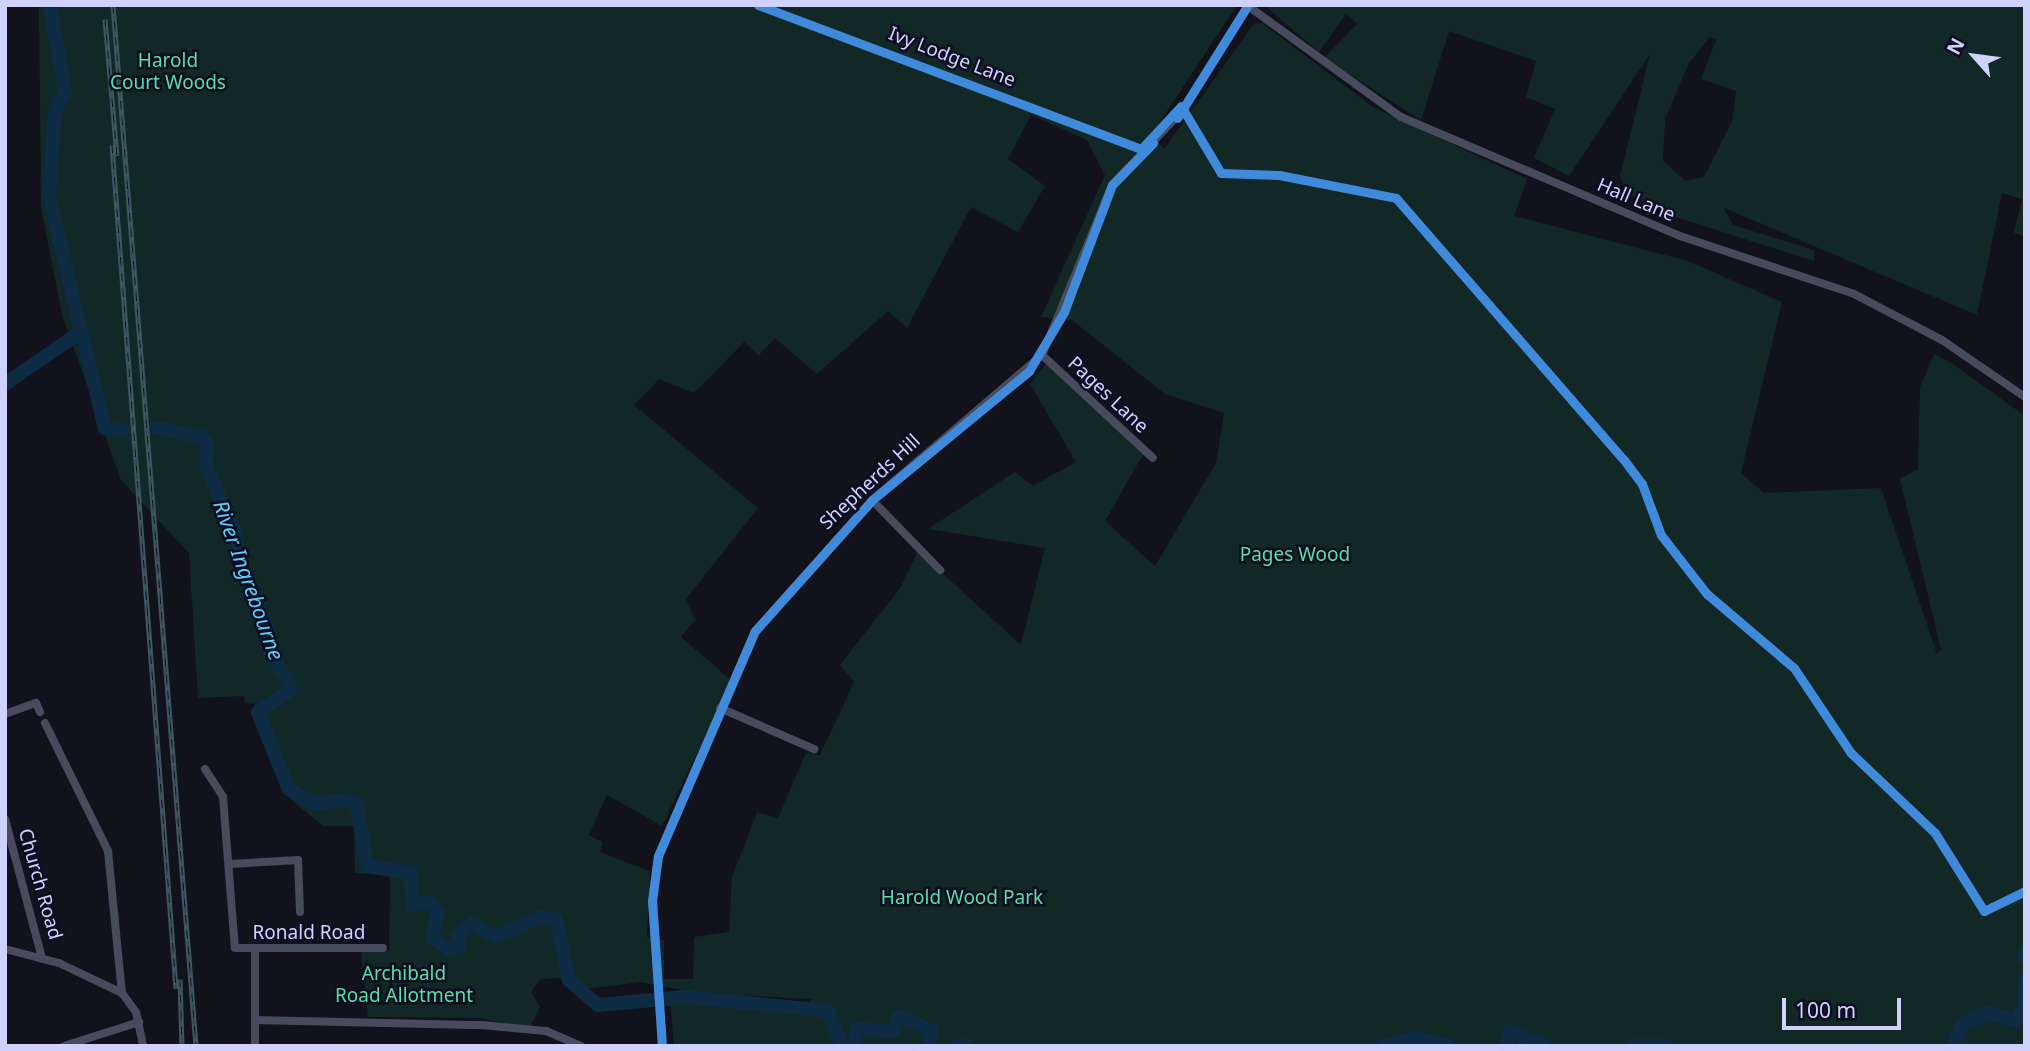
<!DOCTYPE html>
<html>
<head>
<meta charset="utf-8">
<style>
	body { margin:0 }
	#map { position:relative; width:2030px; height:1051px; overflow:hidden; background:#12121d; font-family:"Noto Sans",sans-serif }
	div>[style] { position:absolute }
	.green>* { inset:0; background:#112826 }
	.river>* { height:14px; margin:-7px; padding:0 7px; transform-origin:7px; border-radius:7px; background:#0d2b43 }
	.minor>* { height:8px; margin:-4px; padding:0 4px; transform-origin:4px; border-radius:4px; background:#484a5e }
	.rail>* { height:5px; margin-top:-2.5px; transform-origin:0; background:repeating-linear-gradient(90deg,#0e0e22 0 8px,#3e5863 0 16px); box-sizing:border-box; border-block:2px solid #3e5863 }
	.cycleway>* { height:9px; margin:-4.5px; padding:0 4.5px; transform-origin:4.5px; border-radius:4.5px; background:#408adc }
	span { translate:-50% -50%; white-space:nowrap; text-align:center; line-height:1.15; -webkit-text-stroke:5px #0e0e22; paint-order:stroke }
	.street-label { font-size:19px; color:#d0d2fe }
	.park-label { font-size:19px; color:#5ddda8 }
	.water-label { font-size:21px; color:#60cdfc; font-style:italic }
	.frame { position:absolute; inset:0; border:7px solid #d0d2fe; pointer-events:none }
	.north { position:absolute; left:1939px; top:21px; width:70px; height:70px; -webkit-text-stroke:5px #0e0e22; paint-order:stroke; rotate:298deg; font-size:19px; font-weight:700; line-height:28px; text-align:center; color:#d0d2fe }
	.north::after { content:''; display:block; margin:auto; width:24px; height:32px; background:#d0d2fe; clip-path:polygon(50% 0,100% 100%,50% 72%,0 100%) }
	.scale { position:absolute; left:1782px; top:998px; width:119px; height:32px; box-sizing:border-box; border:4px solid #d0d2fe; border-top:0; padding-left:9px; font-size:21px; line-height:24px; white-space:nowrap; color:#d0d2fe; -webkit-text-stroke:5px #0e0e22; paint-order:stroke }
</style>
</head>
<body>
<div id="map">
	<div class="green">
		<i style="clip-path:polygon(evenodd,39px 5px,1237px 5px,1152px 134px,1164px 149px,1254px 24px,1262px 23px,1373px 107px,1527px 179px,1514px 216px,1688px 261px,1782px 302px,1741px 473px,1764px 493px,1881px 488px,1937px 654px,1941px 650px,1900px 479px,1918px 469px,1920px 387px,1934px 354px,1950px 362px,2025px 416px,2025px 1046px,674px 1046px,670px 999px,807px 1010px,811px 999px,698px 993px,640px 982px,587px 989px,559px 978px,540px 979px,531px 992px,540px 1007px,529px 1029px,481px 1018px,368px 1017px,361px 951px,389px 951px,390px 874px,355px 873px,354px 826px,323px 826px,283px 793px,256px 727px,255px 704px,245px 703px,244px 696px,198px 698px,189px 553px,121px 480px,62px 315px,41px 207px,39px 5px,1031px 115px,1087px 140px,1105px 175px,1041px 317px,1072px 320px,1165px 394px,1224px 413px,1216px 463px,1155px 566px,1105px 521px,1145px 451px,1048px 361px,1030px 384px,1076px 462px,1033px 486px,1015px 472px,928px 529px,1045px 548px,1021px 645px,918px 551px,900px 588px,840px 665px,854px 682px,820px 755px,806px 753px,778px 818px,757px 812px,732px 877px,729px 932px,694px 937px,693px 979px,664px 979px,664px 940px,647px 937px,650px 871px,600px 852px,603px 842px,589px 835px,607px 795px,662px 826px,732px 681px,681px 637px,695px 620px,686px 599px,758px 508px,634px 405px,659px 379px,694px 393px,744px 342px,759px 355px,775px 338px,817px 374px,888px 311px,907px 328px,971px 207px,1018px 232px,1045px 186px,1008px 159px,1031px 115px)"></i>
		<i style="clip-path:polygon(evenodd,1264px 5px,2025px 5px,2025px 236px,2014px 233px,2022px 199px,2002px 193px,1977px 315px,1724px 208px,1733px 225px,1814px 250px,1814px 261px,1679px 218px,1626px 193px,1620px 176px,1650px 54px,1569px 176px,1534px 158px,1555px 109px,1526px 97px,1536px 61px,1449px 31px,1421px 120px,1324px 58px,1357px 24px,1346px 14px,1319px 52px,1264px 5px,1710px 37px,1716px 40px,1701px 79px,1736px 91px,1732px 121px,1704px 177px,1685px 181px,1663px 160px,1665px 119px,1689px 63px,1710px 37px)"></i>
	</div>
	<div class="river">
		<i style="left:50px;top:5px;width:89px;rotate:80.3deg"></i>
		<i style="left:65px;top:93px;width:20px;rotate:120deg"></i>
		<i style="left:55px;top:110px;width:87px;rotate:93.9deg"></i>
		<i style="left:49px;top:197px;width:238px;rotate:76.4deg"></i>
		<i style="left:105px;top:428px;width:18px;rotate:9deg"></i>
		<i style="left:5px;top:384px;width:90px;rotate:-34.6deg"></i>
		<i style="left:157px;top:428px;width:46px;rotate:11.3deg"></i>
		<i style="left:202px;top:437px;width:9px;rotate:54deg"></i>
		<i style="left:207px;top:444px;width:22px;rotate:93deg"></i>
		<i style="left:206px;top:466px;width:77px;rotate:66.1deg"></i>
		<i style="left:237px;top:536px;width:23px;rotate:90deg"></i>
		<i style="left:237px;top:559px;width:72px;rotate:65.6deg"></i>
		<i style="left:267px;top:625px;width:25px;rotate:85deg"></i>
		<i style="left:269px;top:650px;width:39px;rotate:59deg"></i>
		<i style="left:289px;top:683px;width:7px;rotate:82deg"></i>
		<i style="left:290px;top:690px;width:39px;rotate:145deg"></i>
		<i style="left:258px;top:712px;width:83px;rotate:68.1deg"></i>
		<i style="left:289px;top:789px;width:31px;rotate:29deg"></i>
		<i style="left:316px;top:804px;width:30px;rotate:-9deg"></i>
		<i style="left:346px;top:799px;width:13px;rotate:29deg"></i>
		<i style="left:357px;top:805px;width:62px;rotate:80.7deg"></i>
		<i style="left:367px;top:866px;width:45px;rotate:9deg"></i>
		<i style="left:411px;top:873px;width:32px;rotate:88deg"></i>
		<i style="left:412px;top:905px;width:19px;rotate:-6deg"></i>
		<i style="left:431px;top:903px;width:11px;rotate:52deg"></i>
		<i style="left:438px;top:912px;width:27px;rotate:103deg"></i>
		<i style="left:432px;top:938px;width:20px;rotate:33deg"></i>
		<i style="left:449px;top:949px;width:11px;rotate:-15deg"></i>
		<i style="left:460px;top:946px;width:11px;rotate:-100deg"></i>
		<i style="left:458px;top:935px;width:18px;rotate:-38deg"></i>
		<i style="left:472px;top:924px;width:26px;rotate:29deg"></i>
		<i style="left:495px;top:937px;width:50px;rotate:-23.5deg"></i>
		<i style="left:541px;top:917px;width:15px;rotate:8deg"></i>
		<i style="left:556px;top:919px;width:62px;rotate:78deg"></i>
		<i style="left:569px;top:980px;width:38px;rotate:41deg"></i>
		<i style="left:598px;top:1005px;width:88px;rotate:-5.2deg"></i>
		<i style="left:686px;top:997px;width:143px;rotate:5.6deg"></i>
		<i style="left:828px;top:1011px;width:38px;rotate:67deg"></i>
		<i style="left:2025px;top:952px;width:6px;rotate:90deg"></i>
		<i style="left:855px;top:1046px;width:17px;rotate:-87deg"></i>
		<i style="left:856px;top:1029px;width:37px;rotate:3deg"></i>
		<i style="left:893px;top:1031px;width:16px;rotate:-68deg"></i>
		<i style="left:899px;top:1016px;width:36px;rotate:24deg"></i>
		<i style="left:932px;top:1031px;width:16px;rotate:105deg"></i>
		<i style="left:958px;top:1046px;width:8px"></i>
		<i style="left:1383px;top:1046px;width:37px;rotate:-13deg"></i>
		<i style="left:1419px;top:1038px;width:31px;rotate:15deg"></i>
		<i style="left:1506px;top:1046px;width:16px;rotate:-75deg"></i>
		<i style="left:1510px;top:1031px;width:38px;rotate:23deg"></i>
		<i style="left:1631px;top:1046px;width:37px"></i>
		<i style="left:1952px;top:1046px;width:25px;rotate:-63deg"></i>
		<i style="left:1963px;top:1024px;width:26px;rotate:-25deg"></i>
		<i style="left:1987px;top:1013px;width:30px;rotate:14deg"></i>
		<i style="left:2016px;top:1020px;width:16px;rotate:-60deg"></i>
		<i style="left:2024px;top:1006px;width:27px;rotate:-88deg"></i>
	</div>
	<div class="minor">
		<i style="left:1248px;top:6px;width:189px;rotate:36deg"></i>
		<i style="left:1401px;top:117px;width:303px;rotate:23.1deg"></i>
		<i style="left:1680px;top:236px;width:183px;rotate:18.4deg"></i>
		<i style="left:1854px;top:294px;width:99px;rotate:27.6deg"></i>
		<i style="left:1942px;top:340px;width:101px;rotate:34.5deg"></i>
		<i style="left:1020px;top:103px;width:133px;rotate:20.8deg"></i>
		<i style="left:1042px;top:355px;width:151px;rotate:42.9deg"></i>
		<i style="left:872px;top:500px;width:98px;rotate:45.8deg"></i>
		<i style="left:720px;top:708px;width:103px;rotate:23.6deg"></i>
		<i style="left:5px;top:714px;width:33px;rotate:-20deg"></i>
		<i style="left:36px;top:703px;width:10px;rotate:66deg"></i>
		<i style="left:45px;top:723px;width:143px;rotate:63.8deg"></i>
		<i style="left:108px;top:851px;width:143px;rotate:84.4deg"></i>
		<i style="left:205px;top:769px;width:33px;rotate:57deg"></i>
		<i style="left:223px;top:797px;width:151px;rotate:85.5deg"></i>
		<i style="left:235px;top:948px;width:148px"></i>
		<i style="left:5px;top:819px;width:144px;rotate:75.1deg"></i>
		<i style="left:230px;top:864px;width:68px;rotate:-3.4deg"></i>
		<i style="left:298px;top:860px;width:52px;rotate:87.8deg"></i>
		<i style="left:5px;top:949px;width:56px;rotate:14.5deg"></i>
		<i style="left:59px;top:963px;width:70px;rotate:25.5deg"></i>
		<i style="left:122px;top:993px;width:24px;rotate:54deg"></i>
		<i style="left:136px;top:1012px;width:35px;rotate:78deg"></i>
		<i style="left:255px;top:949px;width:97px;rotate:90deg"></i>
		<i style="left:255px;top:1020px;width:227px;rotate:1.3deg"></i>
		<i style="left:482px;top:1025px;width:64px;rotate:5.4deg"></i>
		<i style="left:546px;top:1031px;width:38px;rotate:23deg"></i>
		<i style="left:64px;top:1046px;width:79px;rotate:-17.7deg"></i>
		<i style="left:662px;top:1046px;width:145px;rotate:-93.9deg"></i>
		<i style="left:652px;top:901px;width:45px;rotate:-82.4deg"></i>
		<i style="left:658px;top:856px;width:245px;rotate:-66.7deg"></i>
		<i style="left:755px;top:631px;width:176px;rotate:-48.2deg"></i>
		<i style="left:872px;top:500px;width:223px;rotate:-40.5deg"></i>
		<i style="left:1042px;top:355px;width:184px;rotate:-67.6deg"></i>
		<i style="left:1112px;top:185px;width:105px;rotate:-46.5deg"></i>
		<i style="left:1184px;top:109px;width:122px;rotate:-58.4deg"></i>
	</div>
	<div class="rail">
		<i style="left:113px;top:5px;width:1044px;rotate:85.44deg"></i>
		<i style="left:105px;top:19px;width:137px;rotate:85deg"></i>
		<i style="left:112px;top:145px;width:846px;rotate:85.66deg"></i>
		<i style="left:180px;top:979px;width:67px;rotate:88.3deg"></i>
	</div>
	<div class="cycleway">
		<i style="left:758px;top:5px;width:412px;rotate:20.6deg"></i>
		<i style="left:1177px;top:118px;width:133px;rotate:-57.9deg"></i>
		<i style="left:1142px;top:148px;width:57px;rotate:-47.1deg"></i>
		<i style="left:1181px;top:106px;width:78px;rotate:59.2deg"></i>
		<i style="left:1221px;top:173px;width:58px;rotate:2deg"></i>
		<i style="left:1279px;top:175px;width:119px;rotate:11.1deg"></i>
		<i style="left:1396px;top:198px;width:347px;rotate:49deg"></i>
		<i style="left:1624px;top:460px;width:30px;rotate:53deg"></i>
		<i style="left:1642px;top:484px;width:54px;rotate:69.6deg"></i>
		<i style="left:1661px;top:535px;width:75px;rotate:52.1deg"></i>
		<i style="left:1707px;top:594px;width:114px;rotate:40.4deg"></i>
		<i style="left:1794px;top:668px;width:102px;rotate:56.2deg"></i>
		<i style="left:1851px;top:753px;width:116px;rotate:43.6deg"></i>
		<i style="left:1935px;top:833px;width:92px;rotate:57.9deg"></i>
		<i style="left:1984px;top:911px;width:46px;rotate:-26deg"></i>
		<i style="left:662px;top:1046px;width:145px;rotate:-93.9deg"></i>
		<i style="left:652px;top:901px;width:45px;rotate:-82.4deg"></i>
		<i style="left:658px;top:856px;width:245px;rotate:-66.7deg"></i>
		<i style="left:755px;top:631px;width:176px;rotate:-48.2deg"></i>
		<i style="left:872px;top:500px;width:203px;rotate:-39.4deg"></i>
		<i style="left:1029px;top:371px;width:69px;rotate:-59.3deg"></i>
		<i style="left:1064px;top:312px;width:136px;rotate:-69.3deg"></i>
		<i style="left:1112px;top:185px;width:59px;rotate:-45.7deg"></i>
	</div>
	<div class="street-label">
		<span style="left:952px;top:57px;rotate:21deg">Ivy Lodge Lane</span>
		<span style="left:1636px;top:200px;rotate:23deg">Hall Lane</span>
		<span style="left:1108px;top:395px;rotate:43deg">Pages Lane</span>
		<span style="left:870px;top:482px;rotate:-43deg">Shepherds Hill</span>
		<span style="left:40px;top:884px;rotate:74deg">Church Road</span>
		<span style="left:309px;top:933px">Ronald Road</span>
	</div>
	<div class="park-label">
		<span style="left:168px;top:72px">Harold<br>Court Woods</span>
		<span style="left:1295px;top:555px">Pages Wood</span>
		<span style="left:962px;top:898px">Harold Wood Park</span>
		<span style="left:404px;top:985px">Archibald<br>Road Allotment</span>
	</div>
	<div class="water-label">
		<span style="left:249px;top:580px;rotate:70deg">River Ingrebourne</span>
	</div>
	<div class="frame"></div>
	<div class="north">N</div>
	<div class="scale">100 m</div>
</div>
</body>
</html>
